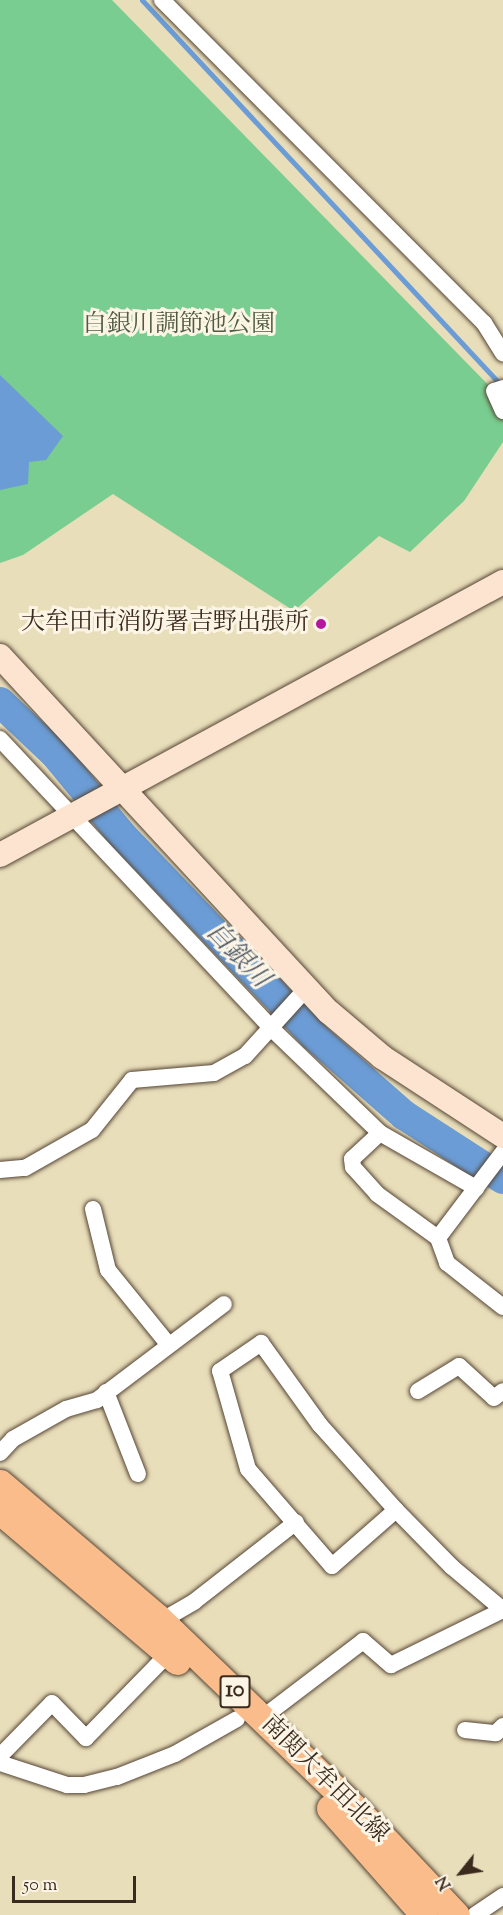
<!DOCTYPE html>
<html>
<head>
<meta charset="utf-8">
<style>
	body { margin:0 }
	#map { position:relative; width:503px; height:1915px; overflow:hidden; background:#e9deba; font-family:"Sorts Mill Goudy","Noto Serif JP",serif }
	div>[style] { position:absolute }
	.green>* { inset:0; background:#79cd90 }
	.water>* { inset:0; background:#6b9cd5 }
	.stream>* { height:5px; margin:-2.5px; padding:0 2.5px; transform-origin:2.5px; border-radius:2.5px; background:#6b9cd5 }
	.river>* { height:30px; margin:-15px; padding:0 15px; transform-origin:15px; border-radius:15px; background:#6b9cd5 }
	.roads { filter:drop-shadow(0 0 2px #554535) drop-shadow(0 0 2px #554535) }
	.street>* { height:16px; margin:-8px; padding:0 8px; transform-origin:8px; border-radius:8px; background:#fff }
	.secondary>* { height:24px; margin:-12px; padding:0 12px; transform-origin:12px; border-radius:12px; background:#fde4d0 }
	.primary>* { height:27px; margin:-13.5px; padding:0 13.5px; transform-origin:13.5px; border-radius:13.5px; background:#f9bc8a }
	.dots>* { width:16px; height:16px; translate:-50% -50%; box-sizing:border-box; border:3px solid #fcf5e5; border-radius:50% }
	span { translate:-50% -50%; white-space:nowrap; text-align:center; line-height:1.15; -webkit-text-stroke:6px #fcf5e5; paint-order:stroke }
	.shield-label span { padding:2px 4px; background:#fcf5e5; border:2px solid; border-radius:4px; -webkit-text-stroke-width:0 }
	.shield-label { font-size:22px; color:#3b2a1e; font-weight:700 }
	.park-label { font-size:24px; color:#4e5b40 }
	.poi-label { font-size:24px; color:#3b2a1e }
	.right { translate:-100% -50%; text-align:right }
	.street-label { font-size:24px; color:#3b2a1e }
	.water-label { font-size:26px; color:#4e5867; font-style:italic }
	.north { position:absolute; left:431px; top:1843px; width:60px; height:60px; -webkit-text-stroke:4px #fcf5e5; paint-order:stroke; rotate:240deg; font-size:16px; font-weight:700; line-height:24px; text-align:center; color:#3b2a1e }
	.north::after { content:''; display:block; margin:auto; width:21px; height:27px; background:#3b2a1e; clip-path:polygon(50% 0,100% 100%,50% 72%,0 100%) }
	.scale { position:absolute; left:12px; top:1876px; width:124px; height:27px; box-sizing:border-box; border:3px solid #3b2a1e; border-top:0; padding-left:8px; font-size:18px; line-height:21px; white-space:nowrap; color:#3b2a1e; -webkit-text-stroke:4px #fcf5e5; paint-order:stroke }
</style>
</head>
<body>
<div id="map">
	<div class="green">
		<i style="clip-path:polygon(0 0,112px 0,503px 400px,503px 442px,464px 501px,410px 552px,379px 536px,294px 611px,113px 494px,23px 555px,0 563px)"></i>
	</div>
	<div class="water">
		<i style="clip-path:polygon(0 375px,63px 436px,46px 460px,29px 462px,28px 484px,0 490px)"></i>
	</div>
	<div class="stream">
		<i style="left:142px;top:0;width:526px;rotate:47deg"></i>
	</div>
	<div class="river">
		<i style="left:0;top:702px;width:76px;rotate:43.4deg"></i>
		<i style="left:55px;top:754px;width:104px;rotate:50.5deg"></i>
		<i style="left:121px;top:834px;width:279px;rotate:46.3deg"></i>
		<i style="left:314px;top:1036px;width:120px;rotate:41.3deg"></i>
		<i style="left:404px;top:1115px;width:118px;rotate:32.9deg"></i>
	</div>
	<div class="roads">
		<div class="street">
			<i style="left:162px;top:0;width:456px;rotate:45.1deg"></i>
			<i style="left:484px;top:323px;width:36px;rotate:58deg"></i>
			<i style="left:503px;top:388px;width:9px;rotate:162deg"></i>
			<i style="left:494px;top:391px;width:22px;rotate:66deg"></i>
			<i style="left:0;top:739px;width:396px;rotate:46.8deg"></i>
			<i style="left:271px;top:1028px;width:151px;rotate:43.9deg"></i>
			<i style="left:380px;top:1133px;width:111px;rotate:29.8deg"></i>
			<i style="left:380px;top:1133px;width:38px;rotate:137deg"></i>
			<i style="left:352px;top:1159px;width:8px;rotate:83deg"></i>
			<i style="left:353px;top:1167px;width:36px;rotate:48deg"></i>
			<i style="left:377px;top:1194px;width:75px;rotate:35.8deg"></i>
			<i style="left:503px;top:1152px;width:108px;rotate:127.1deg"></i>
			<i style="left:438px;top:1238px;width:27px;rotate:70deg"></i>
			<i style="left:447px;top:1263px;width:71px;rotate:38.2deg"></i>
			<i style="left:0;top:1170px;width:25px;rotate:-5deg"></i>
			<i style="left:25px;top:1168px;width:77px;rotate:-29.6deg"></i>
			<i style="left:92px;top:1130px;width:64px;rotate:-51.3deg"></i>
			<i style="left:132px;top:1080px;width:82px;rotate:-4.9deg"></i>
			<i style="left:214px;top:1073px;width:35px;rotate:-29deg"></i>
			<i style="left:245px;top:1056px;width:91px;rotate:-47.7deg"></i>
			<i style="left:93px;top:1209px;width:63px;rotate:76.2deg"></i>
			<i style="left:108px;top:1270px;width:95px;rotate:51deg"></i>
			<i style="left:418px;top:1391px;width:48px;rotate:-31.4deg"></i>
			<i style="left:459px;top:1366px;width:47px;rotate:42.4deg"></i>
			<i style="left:494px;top:1398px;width:11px;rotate:-38deg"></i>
			<i style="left:106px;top:1392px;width:88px;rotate:68.7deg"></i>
			<i style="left:0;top:1453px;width:19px;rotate:-47deg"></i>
			<i style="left:13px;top:1439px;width:61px;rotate:-29.5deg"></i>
			<i style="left:66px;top:1409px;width:32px;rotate:-16deg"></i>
			<i style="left:97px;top:1400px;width:159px;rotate:-37.1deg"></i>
			<i style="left:396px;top:1510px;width:85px;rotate:138.8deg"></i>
			<i style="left:332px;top:1566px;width:128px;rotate:-130.9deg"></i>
			<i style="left:248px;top:1469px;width:102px;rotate:-105.9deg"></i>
			<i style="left:220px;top:1371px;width:50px;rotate:-34.3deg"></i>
			<i style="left:261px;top:1343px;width:101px;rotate:54.3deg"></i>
			<i style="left:320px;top:1425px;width:114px;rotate:48.2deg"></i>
			<i style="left:396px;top:1510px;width:80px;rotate:45.5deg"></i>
			<i style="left:452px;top:1567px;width:67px;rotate:40.1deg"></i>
			<i style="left:161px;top:1621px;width:39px;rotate:-30deg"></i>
			<i style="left:195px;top:1601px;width:128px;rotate:-38deg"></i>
			<i style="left:262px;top:1718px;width:127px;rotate:-37.3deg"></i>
			<i style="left:363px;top:1641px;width:37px;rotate:41deg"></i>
			<i style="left:391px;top:1665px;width:125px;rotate:-26.2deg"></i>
			<i style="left:465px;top:1730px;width:31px;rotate:6deg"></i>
			<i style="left:496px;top:1733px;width:10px;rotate:-45deg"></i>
			<i style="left:0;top:1756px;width:74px;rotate:-45.5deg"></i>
			<i style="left:52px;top:1703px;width:49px;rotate:45.8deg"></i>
			<i style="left:86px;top:1738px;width:119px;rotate:-45.7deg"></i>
			<i style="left:0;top:1763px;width:71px;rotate:18.2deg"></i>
			<i style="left:67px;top:1785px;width:17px"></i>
			<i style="left:84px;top:1785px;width:34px;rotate:-14deg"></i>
			<i style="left:117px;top:1777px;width:62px;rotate:-21.6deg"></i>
			<i style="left:175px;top:1754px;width:71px;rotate:-29.4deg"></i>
			<i style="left:475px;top:1915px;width:34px;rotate:-34deg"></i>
		</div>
		<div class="secondary">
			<i style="left:0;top:656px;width:485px;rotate:47.3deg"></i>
			<i style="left:329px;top:1012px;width:70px;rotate:40.3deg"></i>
			<i style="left:382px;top:1057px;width:145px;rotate:33.1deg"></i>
			<i style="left:0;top:855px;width:572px;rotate:-28.49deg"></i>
		</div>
		<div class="primary">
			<i style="left:0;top:1483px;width:206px;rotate:40.5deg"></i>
			<i style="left:157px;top:1617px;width:278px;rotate:44deg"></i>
			<i style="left:357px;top:1810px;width:144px;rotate:46.7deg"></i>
			<i style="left:0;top:1511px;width:232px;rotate:40.3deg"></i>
			<i style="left:330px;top:1808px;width:142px;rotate:48.7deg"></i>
		</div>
	</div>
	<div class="dots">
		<i style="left:321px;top:624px;background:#b5179e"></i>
	</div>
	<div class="shield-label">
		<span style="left:235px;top:1692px">10</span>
	</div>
	<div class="park-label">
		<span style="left:179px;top:326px">白銀川調節池公園</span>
	</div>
	<div class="poi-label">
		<span class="right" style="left:309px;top:624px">大牟田市消防署吉野出張所</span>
	</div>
	<div class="street-label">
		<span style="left:324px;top:1780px;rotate:45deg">南関大牟田北線</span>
	</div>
	<div class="water-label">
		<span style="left:237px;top:956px;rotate:46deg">白銀川</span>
	</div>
	<div class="north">N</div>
	<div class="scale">50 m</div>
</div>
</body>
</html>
